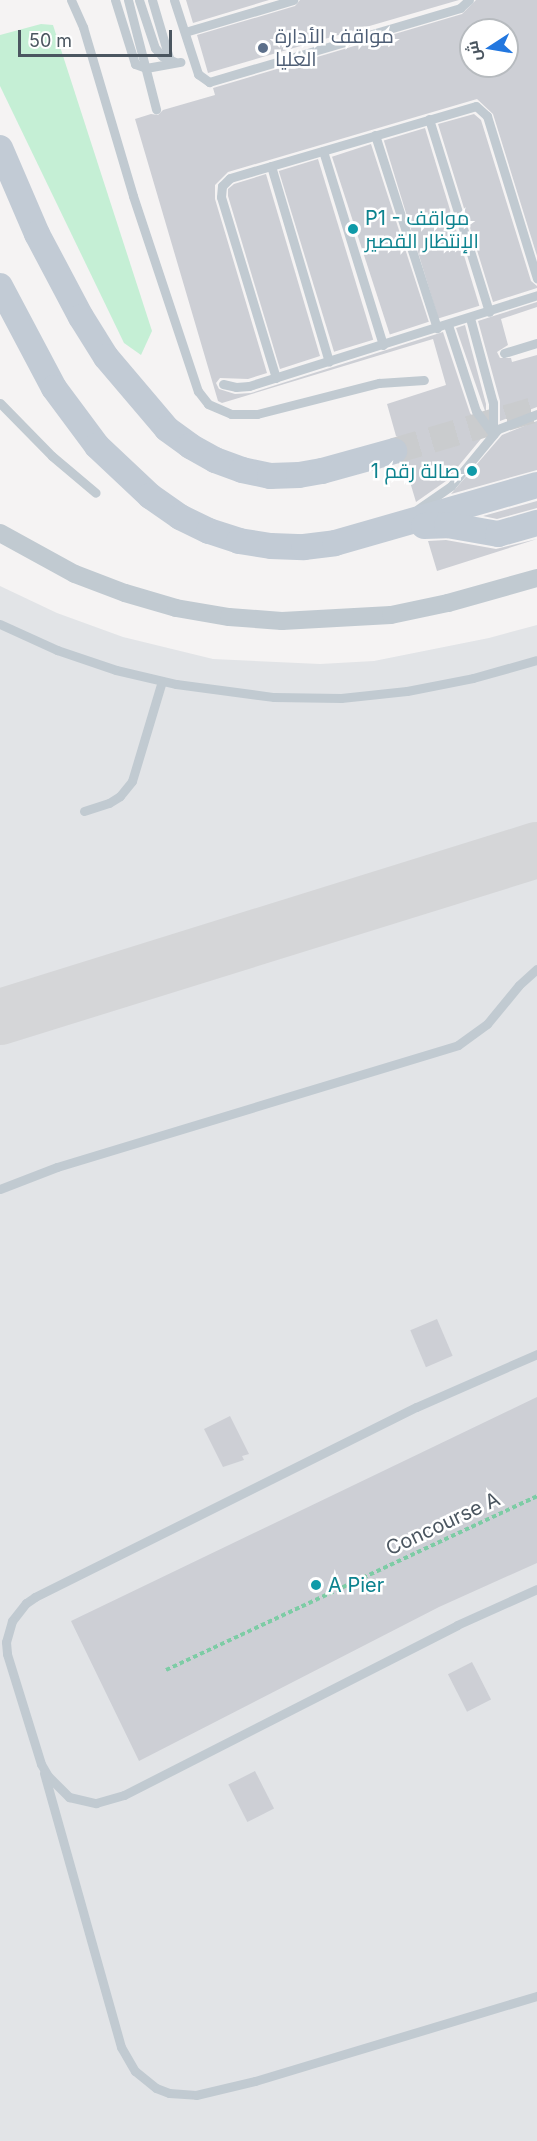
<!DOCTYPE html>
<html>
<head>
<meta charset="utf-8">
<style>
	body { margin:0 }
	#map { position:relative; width:537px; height:2141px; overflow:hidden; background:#f5f3f3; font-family:Inter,Cairo,sans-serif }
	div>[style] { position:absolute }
	.airport>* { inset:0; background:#e2e4e7 }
	.green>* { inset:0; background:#c5efd5 }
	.taxiway>* { height:56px; margin:-28px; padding:0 28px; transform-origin:28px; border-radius:28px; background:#d5d6d8 }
	.building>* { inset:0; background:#cdcfd5; transform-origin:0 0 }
	.secondary-tunnel>* { height:26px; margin-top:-13px; transform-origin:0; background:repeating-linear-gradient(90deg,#caccce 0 26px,transparent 0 39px) }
	.path>* { height:4px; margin-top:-2px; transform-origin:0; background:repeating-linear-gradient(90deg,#7dcca5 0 4.5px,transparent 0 7.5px) }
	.lane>* { height:9px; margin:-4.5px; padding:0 4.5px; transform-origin:4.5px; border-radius:4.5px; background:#c1cad1 }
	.street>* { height:18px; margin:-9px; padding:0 9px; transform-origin:9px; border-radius:9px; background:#c1cad1 }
	.secondary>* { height:26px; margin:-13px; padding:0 13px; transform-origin:13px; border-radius:13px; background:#c2cbd5 }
	.dots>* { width:16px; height:16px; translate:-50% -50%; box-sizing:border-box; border:3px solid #fff; border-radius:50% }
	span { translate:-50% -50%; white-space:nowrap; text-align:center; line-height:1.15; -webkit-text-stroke:5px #fff; paint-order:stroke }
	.service-label { font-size:20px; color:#4e5e75 }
	.left { translate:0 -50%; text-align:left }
	.culture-label { font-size:20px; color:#0d838f }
	.right { translate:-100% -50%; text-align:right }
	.street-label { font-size:20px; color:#4b5660 }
	.north { position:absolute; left:459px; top:18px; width:60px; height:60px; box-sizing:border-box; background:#fff; border:2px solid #b7bbbf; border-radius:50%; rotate:258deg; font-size:16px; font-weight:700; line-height:24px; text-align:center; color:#4b5660 }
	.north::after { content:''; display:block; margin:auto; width:21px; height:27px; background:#2277df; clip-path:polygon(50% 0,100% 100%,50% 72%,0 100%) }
	.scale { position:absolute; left:18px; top:30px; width:154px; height:27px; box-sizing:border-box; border:3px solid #4b5660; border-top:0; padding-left:8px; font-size:18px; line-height:21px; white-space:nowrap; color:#4b5660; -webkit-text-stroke:4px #fff; paint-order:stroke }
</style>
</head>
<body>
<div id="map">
	<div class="airport">
		<i style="clip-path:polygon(0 586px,57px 613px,123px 637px,213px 659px,320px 664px,374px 661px,489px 638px,537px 625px,537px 2141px,0 2141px)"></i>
	</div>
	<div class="green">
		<i style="clip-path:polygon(41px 24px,53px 25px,152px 331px,141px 355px,124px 343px,0 86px,0 35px)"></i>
	</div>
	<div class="taxiway">
		<i style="left:0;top:1017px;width:562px;rotate:-17.28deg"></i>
	</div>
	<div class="building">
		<i style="clip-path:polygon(186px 0,269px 0,193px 23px)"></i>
		<i style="clip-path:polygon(300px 0,459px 0,208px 73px,197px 35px,295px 6px)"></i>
		<i style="clip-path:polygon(evenodd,476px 0,537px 0,537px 256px,493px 114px,477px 99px,228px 172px,215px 185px,215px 199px,267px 373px,248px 379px,220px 378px,216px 383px,219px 389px,235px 394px,251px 393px,443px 332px,470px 413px,485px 434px,446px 481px,416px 502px,404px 462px,409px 454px,408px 446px,404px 440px,396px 436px,387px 404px,446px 385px,433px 339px,222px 403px,218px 401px,135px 119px,151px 114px,158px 115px,163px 110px,215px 95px,213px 88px,462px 14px,476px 0,471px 30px,507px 30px,507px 66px,471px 66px,471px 30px)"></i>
		<i style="clip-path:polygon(474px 114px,481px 120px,531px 281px,537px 286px,537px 288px,493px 302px,438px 124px)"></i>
		<i style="left:425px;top:128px;width:186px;height:43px;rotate:73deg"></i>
		<i style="left:371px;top:144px;width:187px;height:41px;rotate:72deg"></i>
		<i style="left:318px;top:159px;width:189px;height:41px;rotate:73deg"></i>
		<i style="clip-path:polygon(266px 174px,320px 356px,280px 369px,228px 196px,228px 189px,234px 184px)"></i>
		<i style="clip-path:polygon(537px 302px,537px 307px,501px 319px,508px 345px,497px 352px,500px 358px,511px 358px,512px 362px,537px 355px,537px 407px,500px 421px,500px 401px,478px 321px)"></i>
		<i style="clip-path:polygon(465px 325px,486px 404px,486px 414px,456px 328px)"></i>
		<i style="clip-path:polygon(537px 421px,537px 470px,451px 494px,502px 435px)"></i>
		<i style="clip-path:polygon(537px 501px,537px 508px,497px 519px,483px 516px)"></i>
		<i style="clip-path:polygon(537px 539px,437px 571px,428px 541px,446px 540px,496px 549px)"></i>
		<i style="left:437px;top:1319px;width:40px;height:29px;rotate:67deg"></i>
		<i style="clip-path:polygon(537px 1397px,537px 1563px,439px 1607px,139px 1761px,71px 1621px)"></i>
		<i style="clip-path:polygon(230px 1416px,249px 1454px,242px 1456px,244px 1460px,223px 1467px,204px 1429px)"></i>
		<i style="left:472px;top:1662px;width:42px;height:27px;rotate:63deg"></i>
		<i style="left:255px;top:1771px;width:42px;height:30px;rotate:63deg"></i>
	</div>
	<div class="secondary-tunnel">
		<i style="left:394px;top:451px;width:149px;rotate:-16.4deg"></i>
	</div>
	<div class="path">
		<i style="left:166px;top:1670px;width:410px;rotate:-25.1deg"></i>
	</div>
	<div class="lane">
		<i style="left:71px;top:0;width:30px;rotate:66deg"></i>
		<i style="left:83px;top:27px;width:176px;rotate:73.5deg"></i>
		<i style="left:133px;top:196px;width:206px;rotate:71.6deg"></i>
		<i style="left:198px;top:391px;width:16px;rotate:52deg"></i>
		<i style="left:208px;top:404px;width:25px;rotate:23deg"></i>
		<i style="left:231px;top:414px;width:26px"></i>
		<i style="left:257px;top:414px;width:126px;rotate:-14.3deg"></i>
		<i style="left:379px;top:383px;width:45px;rotate:-3.8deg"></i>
		<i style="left:115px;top:0;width:67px;rotate:72.6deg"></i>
		<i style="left:135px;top:64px;width:12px;rotate:20deg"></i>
		<i style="left:146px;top:68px;width:35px;rotate:-10deg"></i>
		<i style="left:128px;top:0;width:113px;rotate:75.6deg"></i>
		<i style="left:139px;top:0;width:51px;rotate:71.6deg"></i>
		<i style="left:155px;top:48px;width:11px;rotate:49deg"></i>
		<i style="left:162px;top:56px;width:14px;rotate:25deg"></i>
		<i style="left:152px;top:0;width:64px;rotate:73.6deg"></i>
		<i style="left:174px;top:0;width:78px;rotate:72deg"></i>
		<i style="left:198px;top:74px;width:14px;rotate:36deg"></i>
		<i style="left:209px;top:82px;width:262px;rotate:-16.4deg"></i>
		<i style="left:460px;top:8px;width:12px;rotate:-42deg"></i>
		<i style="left:185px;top:32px;width:113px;rotate:-16.5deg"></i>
		<i style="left:429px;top:119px;width:202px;rotate:72.7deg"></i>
		<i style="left:375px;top:135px;width:203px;rotate:72.2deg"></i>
		<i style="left:323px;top:151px;width:203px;rotate:72.8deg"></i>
		<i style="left:271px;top:166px;width:204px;rotate:73.5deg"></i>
		<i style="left:470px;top:318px;width:88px;rotate:74.9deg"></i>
		<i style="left:493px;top:403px;width:31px;rotate:90deg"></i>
		<i style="left:448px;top:325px;width:90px;rotate:72deg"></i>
		<i style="left:476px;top:411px;width:29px;rotate:54deg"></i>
		<i style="left:504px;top:353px;width:34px;rotate:-17deg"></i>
		<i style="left:276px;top:378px;width:189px;rotate:-106.9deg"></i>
		<i style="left:221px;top:197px;width:11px;rotate:-85deg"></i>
		<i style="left:222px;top:186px;width:11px;rotate:-45deg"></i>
		<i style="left:230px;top:178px;width:256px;rotate:-16.3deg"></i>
		<i style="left:476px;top:106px;width:15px;rotate:42deg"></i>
		<i style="left:487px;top:116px;width:170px;rotate:72.9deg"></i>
		<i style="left:223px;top:384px;width:13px;rotate:13deg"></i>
		<i style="left:236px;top:387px;width:13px;rotate:-4deg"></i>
		<i style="left:249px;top:386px;width:302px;rotate:-17.5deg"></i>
		<i style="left:0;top:403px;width:74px;rotate:45.5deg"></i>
		<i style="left:52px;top:456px;width:57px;rotate:40.1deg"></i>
		<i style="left:418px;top:509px;width:40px;rotate:-34.9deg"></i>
		<i style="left:451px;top:486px;width:74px;rotate:-50.5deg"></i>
		<i style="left:498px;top:429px;width:42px;rotate:-21deg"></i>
		<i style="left:0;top:624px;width:63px;rotate:24.5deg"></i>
		<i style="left:57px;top:650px;width:62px;rotate:18.7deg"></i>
		<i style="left:116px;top:670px;width:62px;rotate:13.1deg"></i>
		<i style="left:176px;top:684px;width:99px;rotate:7.6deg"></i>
		<i style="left:274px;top:697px;width:67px;rotate:0.9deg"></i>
		<i style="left:341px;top:698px;width:66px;rotate:-6.1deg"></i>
		<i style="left:407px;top:691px;width:67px;rotate:-11.1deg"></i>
		<i style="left:473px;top:678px;width:66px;rotate:-15.7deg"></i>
		<i style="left:84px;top:811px;width:26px;rotate:-18deg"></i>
		<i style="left:109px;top:803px;width:13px;rotate:-32deg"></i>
		<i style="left:120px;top:796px;width:19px;rotate:-51deg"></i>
		<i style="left:132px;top:781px;width:104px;rotate:-73.3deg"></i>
		<i style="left:0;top:1189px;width:61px;rotate:-21.1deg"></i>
		<i style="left:57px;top:1167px;width:419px;rotate:-16.9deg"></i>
		<i style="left:458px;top:1045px;width:36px;rotate:-36deg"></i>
		<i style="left:487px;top:1024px;width:50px;rotate:-50.6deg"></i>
		<i style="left:519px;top:985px;width:24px;rotate:-42deg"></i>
		<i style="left:537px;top:1354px;width:132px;rotate:156.3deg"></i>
		<i style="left:416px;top:1407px;width:426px;rotate:153.5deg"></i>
		<i style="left:35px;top:1597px;width:11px;rotate:146deg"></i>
		<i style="left:26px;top:1603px;width:23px;rotate:128deg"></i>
		<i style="left:12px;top:1621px;width:22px;rotate:106deg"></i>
		<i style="left:6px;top:1642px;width:12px;rotate:85deg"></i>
		<i style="left:7px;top:1654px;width:115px;rotate:72.8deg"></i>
		<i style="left:41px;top:1764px;width:14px;rotate:60deg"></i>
		<i style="left:48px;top:1776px;width:30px;rotate:45deg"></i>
		<i style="left:69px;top:1797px;width:28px;rotate:13deg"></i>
		<i style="left:96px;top:1803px;width:29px;rotate:-16deg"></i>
		<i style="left:124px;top:1795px;width:374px;rotate:-27deg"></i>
		<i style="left:457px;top:1625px;width:88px;rotate:-24.2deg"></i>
		<i style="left:44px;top:1773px;width:285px;rotate:74.3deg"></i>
		<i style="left:121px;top:2047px;width:28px;rotate:60deg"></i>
		<i style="left:135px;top:2071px;width:27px;rotate:39deg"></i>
		<i style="left:156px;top:2088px;width:14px;rotate:21deg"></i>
		<i style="left:169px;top:2093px;width:27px;rotate:4deg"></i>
		<i style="left:196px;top:2095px;width:61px;rotate:-13.3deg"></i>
		<i style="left:255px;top:2081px;width:295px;rotate:-16.8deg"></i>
	</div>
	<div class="street">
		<i style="left:0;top:533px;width:85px;rotate:28.7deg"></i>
		<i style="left:75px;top:574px;width:53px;rotate:20.8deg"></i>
		<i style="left:125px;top:593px;width:53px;rotate:16.4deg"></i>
		<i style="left:176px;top:608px;width:54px;rotate:9.6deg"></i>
		<i style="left:229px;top:617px;width:53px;rotate:4.3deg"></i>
		<i style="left:282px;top:621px;width:109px;rotate:-3.2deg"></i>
		<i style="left:391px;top:615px;width:58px;rotate:-11.9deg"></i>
		<i style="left:448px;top:603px;width:92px;rotate:-15.7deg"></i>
	</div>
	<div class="secondary">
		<i style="left:0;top:148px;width:94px;rotate:66.7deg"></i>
		<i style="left:37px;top:234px;width:94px;rotate:62.1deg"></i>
		<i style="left:81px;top:317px;width:47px;rotate:58deg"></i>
		<i style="left:106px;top:357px;width:94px;rotate:49.7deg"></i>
		<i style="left:167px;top:429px;width:29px;rotate:36deg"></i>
		<i style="left:190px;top:446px;width:29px;rotate:29deg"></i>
		<i style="left:215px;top:460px;width:29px;rotate:20deg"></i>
		<i style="left:242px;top:470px;width:29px;rotate:12deg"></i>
		<i style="left:270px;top:476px;width:29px;rotate:-2deg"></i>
		<i style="left:299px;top:475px;width:23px;rotate:-10deg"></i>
		<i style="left:322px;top:471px;width:75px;rotate:-15.5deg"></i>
		<i style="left:0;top:286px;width:115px;rotate:62.1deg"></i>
		<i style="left:54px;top:388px;width:72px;rotate:53.4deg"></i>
		<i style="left:97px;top:446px;width:73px;rotate:43.3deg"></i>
		<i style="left:150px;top:496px;width:37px;rotate:35deg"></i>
		<i style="left:180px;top:517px;width:32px;rotate:26deg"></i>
		<i style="left:209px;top:531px;width:32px;rotate:18deg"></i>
		<i style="left:239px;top:541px;width:32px;rotate:9deg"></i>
		<i style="left:271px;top:546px;width:33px;rotate:2deg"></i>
		<i style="left:304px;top:547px;width:31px;rotate:-7deg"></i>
		<i style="left:335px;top:543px;width:210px;rotate:-16deg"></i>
		<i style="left:424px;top:526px;width:23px;rotate:-2deg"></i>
		<i style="left:447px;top:525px;width:52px;rotate:10deg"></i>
		<i style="left:498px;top:534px;width:41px;rotate:-15.8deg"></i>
	</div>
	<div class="dots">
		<i style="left:263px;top:48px;background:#5c6f8a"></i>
		<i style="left:353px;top:229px;background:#0f9aa8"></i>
		<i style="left:472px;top:471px;background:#0f9aa8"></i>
		<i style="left:316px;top:1585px;background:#0f9aa8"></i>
	</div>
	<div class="service-label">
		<span class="left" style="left:275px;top:48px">مواقف الأدارة<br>العليا</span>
	</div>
	<div class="culture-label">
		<span class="left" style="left:365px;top:230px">P1 - مواقف<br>الإنتظار القصير</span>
		<span class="right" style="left:460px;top:471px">صالة رقم 1</span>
		<span class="left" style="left:328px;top:1585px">A Pier</span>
	</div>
	<div class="street-label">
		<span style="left:443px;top:1524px;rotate:-25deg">Concourse A</span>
	</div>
	<div class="north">ش</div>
	<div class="scale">50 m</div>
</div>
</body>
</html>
